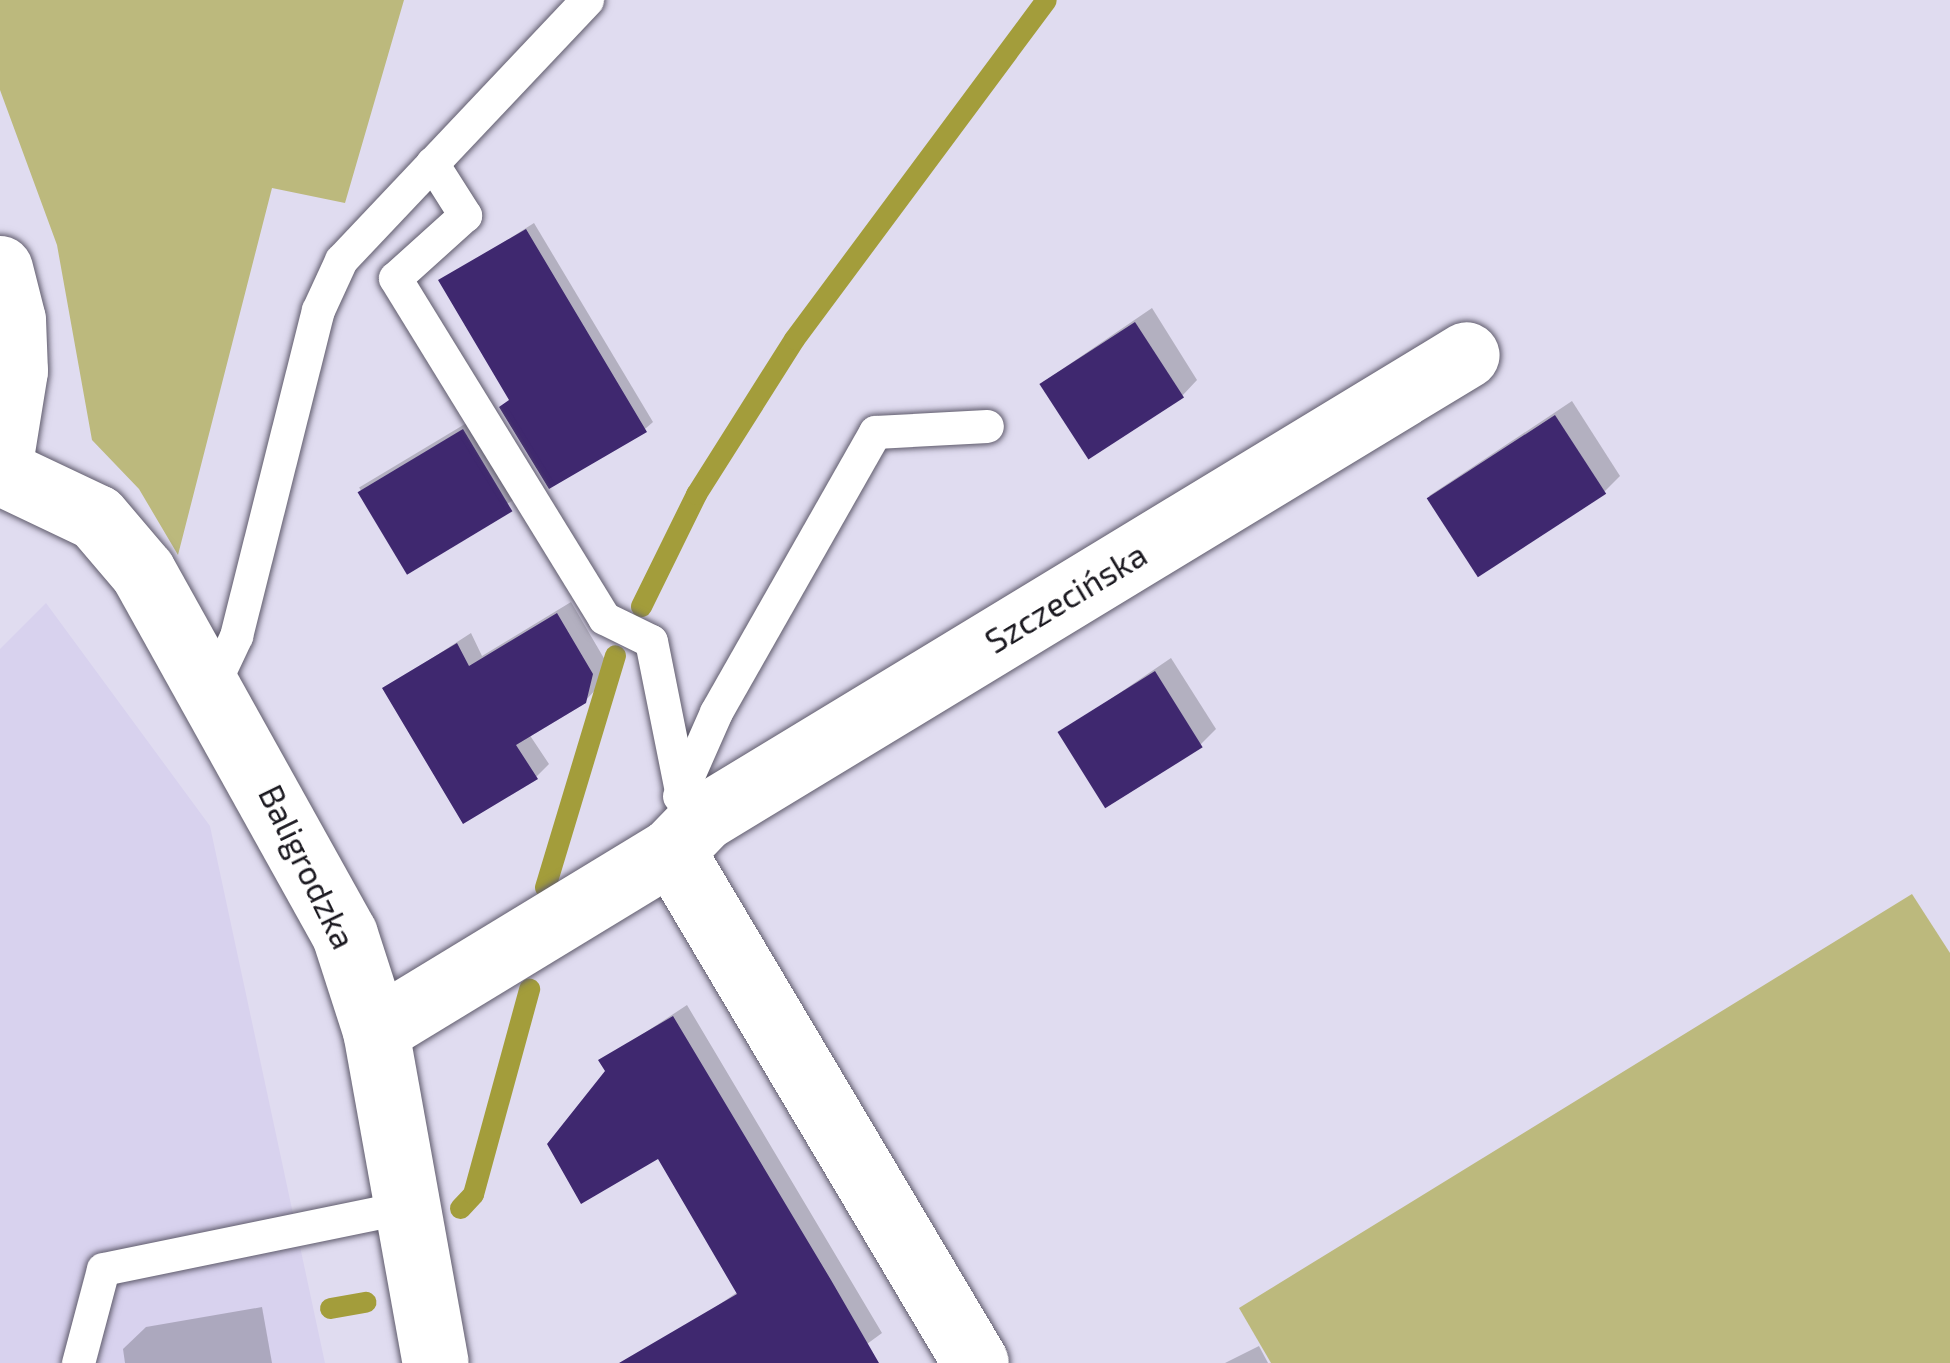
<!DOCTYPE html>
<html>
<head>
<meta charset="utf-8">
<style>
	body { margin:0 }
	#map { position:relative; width:1950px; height:1363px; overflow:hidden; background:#e0dcf0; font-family:"Exo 2",sans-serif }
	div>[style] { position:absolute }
	.built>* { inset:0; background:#d8d2ee }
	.green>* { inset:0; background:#bcb97d }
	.shadow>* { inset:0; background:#0003; transform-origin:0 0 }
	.stream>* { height:21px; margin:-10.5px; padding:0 10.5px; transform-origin:10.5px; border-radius:10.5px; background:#a39d3b }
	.building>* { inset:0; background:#3f286f; transform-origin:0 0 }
	.roads { filter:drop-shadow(0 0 3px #5f5b6c) drop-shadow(0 0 3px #5f5b6c) }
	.lane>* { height:33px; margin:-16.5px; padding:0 16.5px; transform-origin:16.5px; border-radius:16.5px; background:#fff }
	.street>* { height:66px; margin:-33px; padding:0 33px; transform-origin:33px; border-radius:33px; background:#fff }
	.secondary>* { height:66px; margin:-33px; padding:0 33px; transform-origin:33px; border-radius:33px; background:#fff }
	span { translate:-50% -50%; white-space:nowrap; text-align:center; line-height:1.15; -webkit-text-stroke:12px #fff; paint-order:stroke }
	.street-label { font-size:33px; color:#1a181f }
</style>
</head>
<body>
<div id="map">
	<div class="built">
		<i style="clip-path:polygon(46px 603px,210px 826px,325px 1363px,0 1363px,0 649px)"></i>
	</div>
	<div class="green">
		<i style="clip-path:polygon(0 0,404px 0,345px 203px,272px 188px,178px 555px,139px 489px,92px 440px,57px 245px,0 90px)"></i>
		<i style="clip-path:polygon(1912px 894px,1950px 953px,1950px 1363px,1271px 1363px,1239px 1308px)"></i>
	</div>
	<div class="shadow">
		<i style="clip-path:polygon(534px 223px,653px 422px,645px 429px,512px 398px,442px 281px)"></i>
		<i style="clip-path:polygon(1152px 308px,1197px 380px,1182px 396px,1042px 383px)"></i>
		<i style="clip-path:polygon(1572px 401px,1620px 476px,1604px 492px,1429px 496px)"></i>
		<i style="left:480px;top:415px;width:90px;height:141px;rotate:59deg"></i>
		<i style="clip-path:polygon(571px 602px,605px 660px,598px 687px,585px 701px,529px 734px,549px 764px,536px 777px,386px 688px,471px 633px,482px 656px)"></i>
		<i style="clip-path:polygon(1171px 658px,1216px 729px,1201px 744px,1061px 733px)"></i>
		<i style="clip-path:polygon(687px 1005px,882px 1333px,841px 1363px,685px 1363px,672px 1337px,739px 1291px,602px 1061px)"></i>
		<i style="clip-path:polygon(262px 1307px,272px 1363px,125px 1363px,123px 1349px,146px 1327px)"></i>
		<i style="clip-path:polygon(1259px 1346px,1268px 1363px,1225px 1363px)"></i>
	</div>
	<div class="stream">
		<i style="left:641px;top:606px;width:125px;rotate:-63.8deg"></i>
		<i style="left:696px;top:494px;width:183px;rotate:-57.7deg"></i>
		<i style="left:794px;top:339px;width:422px;rotate:-53.4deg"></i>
		<i style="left:545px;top:887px;width:242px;rotate:-73.2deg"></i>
		<i style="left:460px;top:1208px;width:19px;rotate:-47deg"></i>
		<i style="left:473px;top:1194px;width:213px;rotate:-74.7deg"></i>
		<i style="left:330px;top:1308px;width:36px;rotate:-10deg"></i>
	</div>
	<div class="building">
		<i style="clip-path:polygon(526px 229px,647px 432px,549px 489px,499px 407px,509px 400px,438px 280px)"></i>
		<i style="left:1135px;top:322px;width:90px;height:114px;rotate:57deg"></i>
		<i style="left:1555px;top:415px;width:94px;height:153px;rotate:57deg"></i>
		<i style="left:463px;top:429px;width:96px;height:123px;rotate:59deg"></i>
		<i style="clip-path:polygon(557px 613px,593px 674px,586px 703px,516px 745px,538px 779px,463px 824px,382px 688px,457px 643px,469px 666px)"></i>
		<i style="left:1155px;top:671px;width:90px;height:115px;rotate:58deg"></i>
		<i style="clip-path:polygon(673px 1016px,831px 1280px,879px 1363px,619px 1363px,737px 1294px,658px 1159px,581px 1204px,547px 1144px,605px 1071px,598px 1060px)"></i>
	</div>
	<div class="roads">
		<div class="lane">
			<i style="left:432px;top:163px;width:62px;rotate:57.6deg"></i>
			<i style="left:465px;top:215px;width:94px;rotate:138deg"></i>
			<i style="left:395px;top:278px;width:399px;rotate:58.4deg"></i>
			<i style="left:604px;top:618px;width:52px;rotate:26.1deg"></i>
			<i style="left:651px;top:641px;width:148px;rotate:78.7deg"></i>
			<i style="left:211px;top:689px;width:59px;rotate:-64.7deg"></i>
			<i style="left:236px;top:636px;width:336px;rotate:-75.9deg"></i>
			<i style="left:318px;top:310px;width:55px;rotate:-65.3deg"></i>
			<i style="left:341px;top:260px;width:358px;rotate:-46.6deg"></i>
			<i style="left:679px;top:796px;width:92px;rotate:-66.2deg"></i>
			<i style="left:716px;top:712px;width:322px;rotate:-60.4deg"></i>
			<i style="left:875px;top:432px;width:112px;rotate:-3.1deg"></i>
			<i style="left:78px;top:1363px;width:97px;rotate:-75.1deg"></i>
			<i style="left:103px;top:1269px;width:314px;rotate:-11.6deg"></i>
		</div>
		<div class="street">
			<i style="left:0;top:472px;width:107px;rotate:25.4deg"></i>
			<i style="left:97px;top:518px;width:71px;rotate:49.6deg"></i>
			<i style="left:143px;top:572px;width:415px;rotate:60.9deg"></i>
			<i style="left:345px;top:935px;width:101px;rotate:72.1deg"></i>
			<i style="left:376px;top:1031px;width:337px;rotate:79.8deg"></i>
			<i style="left:672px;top:851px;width:46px;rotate:-45.9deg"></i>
			<i style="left:704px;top:818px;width:892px;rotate:-31.25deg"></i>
			<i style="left:376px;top:1031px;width:346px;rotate:-31.3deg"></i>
			<i style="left:672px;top:851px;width:595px;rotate:59.3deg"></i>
		</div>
		<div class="secondary">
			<i style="left:0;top:269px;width:53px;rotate:75.7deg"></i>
			<i style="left:13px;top:320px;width:51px;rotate:87.8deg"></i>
			<i style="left:15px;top:371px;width:94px;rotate:99.2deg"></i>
		</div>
	</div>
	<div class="street-label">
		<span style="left:1066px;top:598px;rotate:-31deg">Szczecińska</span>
		<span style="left:307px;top:867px;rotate:64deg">Baligrodzka</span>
	</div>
</div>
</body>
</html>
